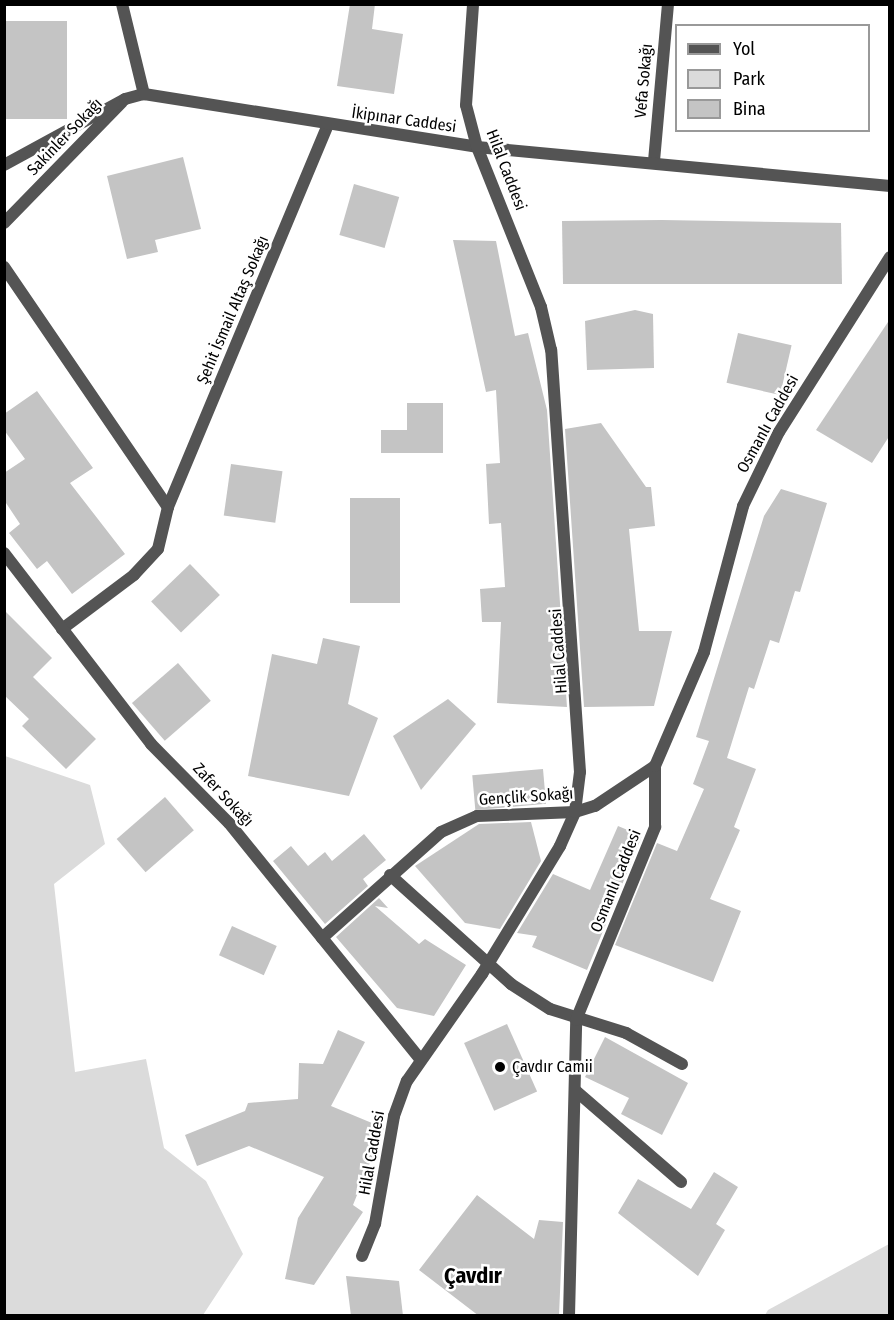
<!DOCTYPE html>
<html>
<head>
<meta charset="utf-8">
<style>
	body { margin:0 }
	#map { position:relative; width:894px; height:1320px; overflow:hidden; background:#fff; font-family:"Fira Sans Condensed",sans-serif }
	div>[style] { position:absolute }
	.green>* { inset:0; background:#dbdbdb }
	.building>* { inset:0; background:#c4c4c4; transform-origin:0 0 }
	.minor>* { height:12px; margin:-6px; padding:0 6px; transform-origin:6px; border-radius:6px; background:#545454 }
	.tertiary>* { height:12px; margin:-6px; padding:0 6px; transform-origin:6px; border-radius:6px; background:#545454 }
	.dots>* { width:16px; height:16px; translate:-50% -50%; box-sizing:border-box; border:3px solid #fff; border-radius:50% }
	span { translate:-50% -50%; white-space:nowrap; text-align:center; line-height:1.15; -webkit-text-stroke:5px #fff; paint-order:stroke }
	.street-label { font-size:16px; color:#000 }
	.poi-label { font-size:16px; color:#000 }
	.left { translate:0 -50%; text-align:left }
	.district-label { font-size:22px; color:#000; font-weight:700 }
	.frame { position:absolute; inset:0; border:6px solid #000; pointer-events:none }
	.legend { position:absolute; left:675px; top:24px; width:195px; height:108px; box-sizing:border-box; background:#fff; border:2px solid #999; margin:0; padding:8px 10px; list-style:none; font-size:18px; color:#000 }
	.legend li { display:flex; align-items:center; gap:12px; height:30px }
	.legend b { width:30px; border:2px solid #999 }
</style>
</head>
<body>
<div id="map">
	<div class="green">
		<i style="clip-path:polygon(5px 756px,90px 785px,105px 844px,54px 884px,75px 1072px,146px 1059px,164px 1148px,206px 1181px,243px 1254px,203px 1315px,5px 1315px)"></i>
		<i style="clip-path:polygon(889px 1244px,889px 1315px,765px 1315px,768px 1310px)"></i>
	</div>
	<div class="building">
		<i style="clip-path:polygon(350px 4px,375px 4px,372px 29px,403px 34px,394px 94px,337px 86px)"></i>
		<i style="left:4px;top:21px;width:63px;height:98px"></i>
		<i style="clip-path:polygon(183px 157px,201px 229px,155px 240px,158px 252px,127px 259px,107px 176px)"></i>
		<i style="left:354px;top:184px;width:47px;height:53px;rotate:16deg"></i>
		<i style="clip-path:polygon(662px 220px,841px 223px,842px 284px,563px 284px,562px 221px)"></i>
		<i style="clip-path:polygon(453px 240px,496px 241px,515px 336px,528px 333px,547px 410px,567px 707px,497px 703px,501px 622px,482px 622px,480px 589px,505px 587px,501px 523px,489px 524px,486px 464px,500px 463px,496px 390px,486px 392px)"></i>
		<i style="clip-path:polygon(635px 310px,653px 314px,654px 368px,587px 370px,585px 321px)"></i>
		<i style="clip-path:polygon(890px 319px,890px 435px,872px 463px,816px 430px)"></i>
		<i style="left:738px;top:333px;width:55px;height:51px;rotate:13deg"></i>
		<i style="clip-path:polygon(37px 391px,93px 468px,70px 483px,125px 554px,72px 594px,47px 561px,37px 569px,9px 533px,20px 524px,4px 500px,4px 473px,25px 459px,4px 430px,4px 414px)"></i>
		<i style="clip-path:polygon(407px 403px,443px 403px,443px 453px,381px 453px,381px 430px,407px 430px)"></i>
		<i style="clip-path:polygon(601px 423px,646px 487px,651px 487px,655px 526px,629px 529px,639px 631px,672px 631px,654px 706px,584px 707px,565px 429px)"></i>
		<i style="left:231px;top:464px;width:52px;height:52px;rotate:8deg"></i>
		<i style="clip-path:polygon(781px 489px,827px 503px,800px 592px,795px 591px,779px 643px,770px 640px,754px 689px,749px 687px,727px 758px,756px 769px,734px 827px,740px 830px,710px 899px,741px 911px,713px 982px,615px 945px,657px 843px,677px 851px,704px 789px,693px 784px,709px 741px,696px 737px,764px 516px)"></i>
		<i style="left:350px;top:498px;width:50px;height:105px"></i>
		<i style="left:190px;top:564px;width:43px;height:54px;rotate:46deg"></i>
		<i style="clip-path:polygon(4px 610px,52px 658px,33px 677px,96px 739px,66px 769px,22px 726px,29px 719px,4px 695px)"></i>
		<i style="clip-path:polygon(323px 638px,360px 646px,348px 704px,378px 718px,349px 796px,248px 776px,272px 654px,317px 664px)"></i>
		<i style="left:178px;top:663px;width:50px;height:61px;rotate:49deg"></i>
		<i style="clip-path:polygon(448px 699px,476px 724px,421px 790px,393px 736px)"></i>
		<i style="left:543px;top:769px;width:35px;height:71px;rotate:85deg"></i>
		<i style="left:165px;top:797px;width:44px;height:64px;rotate:49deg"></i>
		<i style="clip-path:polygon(531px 822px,541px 861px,500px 929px,465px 923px,415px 866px,479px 824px)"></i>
		<i style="clip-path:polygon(618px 826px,642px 836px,587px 970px,532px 947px,537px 936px,517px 933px,553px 874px,590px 890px)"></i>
		<i style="clip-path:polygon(364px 834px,386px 860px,363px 879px,368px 886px,325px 924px,273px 861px,291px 846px,308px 866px,325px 852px,332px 861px)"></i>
		<i style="clip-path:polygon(379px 898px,388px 908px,375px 906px,419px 944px,425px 939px,466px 965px,434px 1016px,397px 1008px,336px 937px)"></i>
		<i style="left:232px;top:926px;width:49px;height:32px;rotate:24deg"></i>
		<i style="left:507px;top:1024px;width:74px;height:47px;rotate:66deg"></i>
		<i style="clip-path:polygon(338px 1030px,365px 1042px,331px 1106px,384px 1128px,353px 1205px,363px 1212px,314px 1285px,285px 1279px,298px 1218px,324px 1177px,249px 1146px,197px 1166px,185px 1135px,245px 1111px,248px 1103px,298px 1099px,299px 1063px,323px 1064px)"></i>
		<i style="clip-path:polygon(605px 1037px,688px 1083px,662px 1135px,621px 1114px,629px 1098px,585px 1077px)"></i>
		<i style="clip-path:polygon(714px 1172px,738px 1187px,716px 1224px,725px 1230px,698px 1276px,618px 1213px,638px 1179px,691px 1209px)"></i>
		<i style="clip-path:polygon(477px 1195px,534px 1239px,539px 1220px,563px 1222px,559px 1316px,479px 1316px,419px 1270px)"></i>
		<i style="clip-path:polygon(346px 1276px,399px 1281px,403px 1316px,351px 1316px)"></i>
	</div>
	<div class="minor">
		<i style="left:122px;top:4px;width:93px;rotate:76.3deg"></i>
		<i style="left:654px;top:161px;width:158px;rotate:-84.9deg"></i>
		<i style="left:4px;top:223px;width:169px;rotate:-45.7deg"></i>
		<i style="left:4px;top:267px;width:291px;rotate:55.7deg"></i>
		<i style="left:168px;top:507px;width:43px;rotate:103.4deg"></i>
		<i style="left:158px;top:549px;width:35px;rotate:133deg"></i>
		<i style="left:134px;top:575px;width:90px;rotate:143.1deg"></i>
		<i style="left:168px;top:507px;width:414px;rotate:-67.3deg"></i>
		<i style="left:4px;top:553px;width:241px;rotate:52.4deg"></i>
		<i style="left:151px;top:744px;width:111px;rotate:45.4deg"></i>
		<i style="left:229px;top:823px;width:302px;rotate:51deg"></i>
		<i style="left:390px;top:875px;width:163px;rotate:42deg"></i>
		<i style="left:511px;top:984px;width:46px;rotate:32.7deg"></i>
		<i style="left:550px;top:1009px;width:80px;rotate:17.5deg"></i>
		<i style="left:626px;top:1033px;width:64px;rotate:29deg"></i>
		<i style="left:322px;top:938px;width:159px;rotate:-41.7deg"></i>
		<i style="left:441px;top:832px;width:39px;rotate:-24deg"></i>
		<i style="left:477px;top:816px;width:98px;rotate:-2.3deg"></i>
		<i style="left:575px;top:812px;width:21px;rotate:-17deg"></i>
		<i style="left:595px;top:806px;width:72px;rotate:-33.7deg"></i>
		<i style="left:576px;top:1091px;width:139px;rotate:40.9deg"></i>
		<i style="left:569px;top:1316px;width:296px;rotate:-88.6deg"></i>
		<i style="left:576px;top:1020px;width:209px;rotate:-67.7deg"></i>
		<i style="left:655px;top:827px;width:61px;rotate:-90deg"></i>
	</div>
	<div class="tertiary">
		<i style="left:4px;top:165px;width:138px;rotate:-28.6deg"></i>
		<i style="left:125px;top:99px;width:20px;rotate:-15deg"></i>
		<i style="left:144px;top:94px;width:337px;rotate:9deg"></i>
		<i style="left:477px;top:147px;width:415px;rotate:5.4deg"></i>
		<i style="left:655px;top:766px;width:124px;rotate:-66.7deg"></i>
		<i style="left:704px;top:652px;width:151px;rotate:-75deg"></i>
		<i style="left:743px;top:506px;width:82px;rotate:-64.1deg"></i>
		<i style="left:779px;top:432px;width:207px;rotate:-57.6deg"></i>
		<i style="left:362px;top:1256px;width:35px;rotate:-68deg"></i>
		<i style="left:375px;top:1224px;width:110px;rotate:-80deg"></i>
		<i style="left:394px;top:1116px;width:37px;rotate:-70deg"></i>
		<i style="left:407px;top:1081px;width:131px;rotate:-55deg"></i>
		<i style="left:482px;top:974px;width:150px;rotate:-58.6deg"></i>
		<i style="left:560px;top:846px;width:37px;rotate:-66deg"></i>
		<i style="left:575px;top:812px;width:40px;rotate:-82.9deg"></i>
		<i style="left:580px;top:772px;width:423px;rotate:-93.9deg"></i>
		<i style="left:551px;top:350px;width:44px;rotate:-103.1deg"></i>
		<i style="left:541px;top:307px;width:172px;rotate:-111.8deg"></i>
		<i style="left:477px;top:147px;width:43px;rotate:-104.7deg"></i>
		<i style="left:466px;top:105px;width:101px;rotate:-86deg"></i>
	</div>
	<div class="dots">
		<i style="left:500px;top:1067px;background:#000"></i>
	</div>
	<div class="street-label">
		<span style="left:644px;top:81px;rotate:-85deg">Vefa Sokağı</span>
		<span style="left:404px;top:120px;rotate:8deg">İkipınar Caddesi</span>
		<span style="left:65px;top:137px;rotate:-46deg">Sakinler Sokağı</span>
		<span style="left:506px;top:170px;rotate:69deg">Hilal Caddesi</span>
		<span style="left:233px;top:310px;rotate:-67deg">Şehit İsmail Altaş Sokağı</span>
		<span style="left:768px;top:424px;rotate:-61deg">Osmanlı Caddesi</span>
		<span style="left:559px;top:651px;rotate:-94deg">Hilal Caddesi</span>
		<span style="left:223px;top:795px;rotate:47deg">Zafer Sokağı</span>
		<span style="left:526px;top:797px;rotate:-4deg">Gençlik Sokağı</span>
		<span style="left:616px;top:881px;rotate:-68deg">Osmanlı Caddesi</span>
		<span style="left:372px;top:1153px;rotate:-80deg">Hilal Caddesi</span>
	</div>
	<div class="poi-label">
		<span class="left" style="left:512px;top:1067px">Çavdır Camii</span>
	</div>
	<div class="district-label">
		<span style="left:473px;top:1276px">Çavdır</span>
	</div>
	<div class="frame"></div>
	<ul class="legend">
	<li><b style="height:8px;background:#545454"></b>Yol</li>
	<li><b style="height:16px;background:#dbdbdb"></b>Park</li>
	<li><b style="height:16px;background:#c4c4c4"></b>Bina</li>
	</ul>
</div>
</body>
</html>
